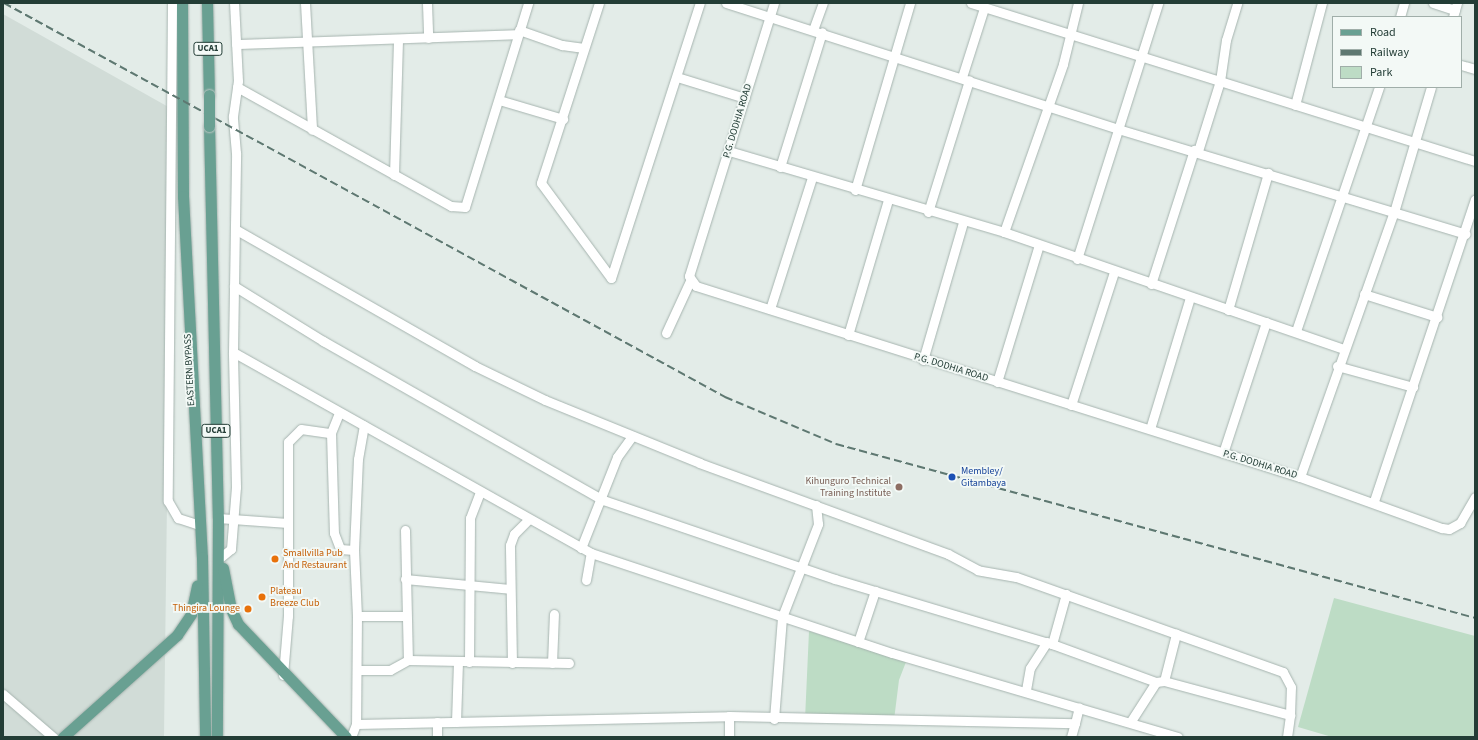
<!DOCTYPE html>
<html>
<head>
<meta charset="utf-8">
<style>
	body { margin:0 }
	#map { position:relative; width:1478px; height:740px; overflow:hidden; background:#e3ece8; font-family:"Source Sans 3",sans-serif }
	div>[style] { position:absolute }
	.built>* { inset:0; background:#d1dcd7 }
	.green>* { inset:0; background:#bddcc5 }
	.roads { filter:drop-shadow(0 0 1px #a6b4af) drop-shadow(0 0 1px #a6b4af) }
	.minor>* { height:9px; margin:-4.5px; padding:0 4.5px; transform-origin:4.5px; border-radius:4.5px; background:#fff }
	.major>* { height:11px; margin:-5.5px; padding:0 5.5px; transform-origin:5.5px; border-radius:5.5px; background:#69a092 }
	.rail>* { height:2px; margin-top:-1px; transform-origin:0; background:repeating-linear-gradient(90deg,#5e7871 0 8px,transparent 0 12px) }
	.bridges { filter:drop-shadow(0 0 1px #c1c9c7) drop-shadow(0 0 1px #c1c9c7) }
	.major-bridge>* { height:11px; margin:-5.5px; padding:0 5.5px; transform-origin:5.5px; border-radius:5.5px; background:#69a092 }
	.dots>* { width:11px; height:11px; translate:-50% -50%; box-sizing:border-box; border:2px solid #f3f9f6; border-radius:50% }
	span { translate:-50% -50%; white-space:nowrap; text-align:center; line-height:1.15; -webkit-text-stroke:3.5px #f3f9f6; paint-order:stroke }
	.shield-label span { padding:1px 3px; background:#f3f9f6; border:1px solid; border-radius:3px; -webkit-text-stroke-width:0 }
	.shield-label { font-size:9px; color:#233d36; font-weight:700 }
	.street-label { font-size:10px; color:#233d36 }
	.transit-label { font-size:10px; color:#164399 }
	.left { translate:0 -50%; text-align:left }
	.education-label { font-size:10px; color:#785e54 }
	.right { translate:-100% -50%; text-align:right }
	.food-label { font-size:10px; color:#c56008 }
	.frame { position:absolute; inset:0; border:4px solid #233d36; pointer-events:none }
	.legend { position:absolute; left:1332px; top:16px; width:130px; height:72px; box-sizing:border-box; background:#f3f9f6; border:1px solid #a0aea9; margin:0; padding:5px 7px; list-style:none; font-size:12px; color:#233d36 }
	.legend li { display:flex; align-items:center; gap:8px; height:20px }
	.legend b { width:20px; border:1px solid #a0aea9 }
</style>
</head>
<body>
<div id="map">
	<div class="built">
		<i style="clip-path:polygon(3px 14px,172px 109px,164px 737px,3px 737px)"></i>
	</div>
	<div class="green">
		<i style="clip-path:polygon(1334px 598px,1475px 636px,1475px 737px,1332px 737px,1298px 727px)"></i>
		<i style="clip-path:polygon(809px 631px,906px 662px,899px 680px,894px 720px,805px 719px)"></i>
	</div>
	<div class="roads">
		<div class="minor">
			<i style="left:172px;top:3px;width:498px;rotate:90.5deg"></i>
			<i style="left:168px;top:501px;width:20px;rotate:60deg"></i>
			<i style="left:178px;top:518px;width:23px;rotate:18deg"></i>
			<i style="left:305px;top:3px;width:127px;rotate:86.8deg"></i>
			<i style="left:427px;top:3px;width:35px;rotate:88deg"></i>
			<i style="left:599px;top:3px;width:189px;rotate:107.9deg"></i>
			<i style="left:541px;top:183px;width:118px;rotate:53.6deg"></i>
			<i style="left:611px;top:278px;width:289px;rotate:-72.1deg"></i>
			<i style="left:726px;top:3px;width:412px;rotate:17.8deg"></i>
			<i style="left:1118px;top:129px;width:363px;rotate:16.8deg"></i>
			<i style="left:774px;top:3px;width:286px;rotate:107.3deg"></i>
			<i style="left:689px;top:276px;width:12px;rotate:55deg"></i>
			<i style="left:696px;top:286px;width:633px;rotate:17.55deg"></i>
			<i style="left:1300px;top:477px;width:151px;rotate:19.8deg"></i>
			<i style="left:1442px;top:528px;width:7px;rotate:8deg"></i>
			<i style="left:1449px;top:529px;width:13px;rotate:-29deg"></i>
			<i style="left:1460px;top:523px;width:30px;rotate:-60deg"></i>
			<i style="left:971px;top:3px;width:528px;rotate:17.41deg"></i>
			<i style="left:1433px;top:3px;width:23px;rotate:18deg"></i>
			<i style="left:1400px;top:17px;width:15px;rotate:-74deg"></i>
			<i style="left:1453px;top:17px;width:15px;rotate:-74deg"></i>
			<i style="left:519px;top:30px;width:46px;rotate:19.2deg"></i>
			<i style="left:562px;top:45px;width:22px;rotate:8deg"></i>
			<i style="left:813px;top:30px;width:29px;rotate:-70deg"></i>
			<i style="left:236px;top:44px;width:282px;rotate:-2deg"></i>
			<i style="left:1461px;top:65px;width:15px;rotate:16deg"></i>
			<i style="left:677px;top:77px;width:71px;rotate:17.2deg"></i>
			<i style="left:962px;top:77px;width:72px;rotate:-72.3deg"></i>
			<i style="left:237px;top:87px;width:245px;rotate:29.1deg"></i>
			<i style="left:451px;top:206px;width:14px;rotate:4deg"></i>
			<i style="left:465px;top:207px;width:214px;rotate:-72.8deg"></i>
			<i style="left:499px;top:100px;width:67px;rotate:16.5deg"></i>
			<i style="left:1295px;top:105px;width:106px;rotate:-75.2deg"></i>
			<i style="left:729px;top:151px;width:287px;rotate:16.4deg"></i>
			<i style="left:1004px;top:232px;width:360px;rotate:19deg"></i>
			<i style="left:1198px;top:151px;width:73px;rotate:-72.6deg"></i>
			<i style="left:1220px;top:81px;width:41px;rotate:-81.7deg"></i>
			<i style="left:1226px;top:40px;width:39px;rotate:-73deg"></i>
			<i style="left:780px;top:167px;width:141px;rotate:-72.7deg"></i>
			<i style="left:394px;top:175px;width:136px;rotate:-88.3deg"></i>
			<i style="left:855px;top:190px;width:195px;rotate:-73.6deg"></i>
			<i style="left:928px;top:212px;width:138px;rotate:-72.7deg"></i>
			<i style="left:1004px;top:232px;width:178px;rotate:-70.6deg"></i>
			<i style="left:1063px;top:64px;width:63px;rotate:-76.2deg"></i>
			<i style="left:1077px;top:259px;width:269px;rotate:-72.4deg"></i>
			<i style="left:1151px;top:284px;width:141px;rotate:-72.2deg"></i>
			<i style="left:234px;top:286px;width:105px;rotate:31.7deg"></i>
			<i style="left:323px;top:341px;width:322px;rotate:29.6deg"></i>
			<i style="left:603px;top:500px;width:245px;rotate:18.8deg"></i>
			<i style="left:835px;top:579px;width:227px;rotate:16.7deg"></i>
			<i style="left:1052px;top:644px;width:111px;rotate:20.1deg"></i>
			<i style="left:1156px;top:682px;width:8px;rotate:-7deg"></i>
			<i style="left:1164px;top:681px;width:131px;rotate:15.1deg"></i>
			<i style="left:1290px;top:715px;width:28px;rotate:-88deg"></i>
			<i style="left:1291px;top:687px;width:17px;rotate:-118deg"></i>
			<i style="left:1283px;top:672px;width:283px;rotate:-160.4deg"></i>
			<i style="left:1016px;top:577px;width:39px;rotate:-170deg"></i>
			<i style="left:978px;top:570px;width:34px;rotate:-152deg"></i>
			<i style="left:948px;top:554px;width:264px;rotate:-159.9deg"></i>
			<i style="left:700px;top:463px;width:167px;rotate:-157.9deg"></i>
			<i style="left:545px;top:400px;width:78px;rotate:-154.1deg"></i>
			<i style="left:475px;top:366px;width:276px;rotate:-150.3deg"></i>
			<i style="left:1364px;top:294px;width:77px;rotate:17.5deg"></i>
			<i style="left:770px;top:309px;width:139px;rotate:-72.3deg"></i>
			<i style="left:1228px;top:310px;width:143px;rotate:-73.7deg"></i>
			<i style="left:1296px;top:331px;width:258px;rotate:-71.2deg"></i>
			<i style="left:666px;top:333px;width:57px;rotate:-65.2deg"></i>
			<i style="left:848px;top:335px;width:141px;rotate:-73.5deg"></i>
			<i style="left:233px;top:352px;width:411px;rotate:29.3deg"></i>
			<i style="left:591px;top:553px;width:317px;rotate:18.4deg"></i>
			<i style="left:892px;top:653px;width:298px;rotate:16.4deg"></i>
			<i style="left:923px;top:360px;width:144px;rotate:-73.8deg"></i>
			<i style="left:1337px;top:366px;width:79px;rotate:15.4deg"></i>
			<i style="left:997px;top:382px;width:143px;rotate:-73deg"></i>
			<i style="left:1071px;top:405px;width:140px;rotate:-72.1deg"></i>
			<i style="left:339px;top:413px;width:22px;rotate:112deg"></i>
			<i style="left:331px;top:433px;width:100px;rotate:88.3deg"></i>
			<i style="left:334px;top:533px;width:17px;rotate:69deg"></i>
			<i style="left:340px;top:549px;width:14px;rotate:4deg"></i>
			<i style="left:354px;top:550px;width:66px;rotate:87.4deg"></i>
			<i style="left:357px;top:616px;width:108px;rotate:90.5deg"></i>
			<i style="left:356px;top:724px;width:14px;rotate:111deg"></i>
			<i style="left:1150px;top:429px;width:138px;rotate:-73.1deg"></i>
			<i style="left:1223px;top:453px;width:138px;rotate:-71.8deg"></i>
			<i style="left:1300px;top:477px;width:281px;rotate:-70.5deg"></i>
			<i style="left:1394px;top:212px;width:130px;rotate:-73.5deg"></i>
			<i style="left:1374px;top:501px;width:318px;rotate:-71.5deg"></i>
			<i style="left:218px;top:518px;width:70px;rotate:4.1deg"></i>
			<i style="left:405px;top:530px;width:130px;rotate:88.7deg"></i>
			<i style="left:408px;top:660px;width:161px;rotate:1.1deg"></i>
			<i style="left:581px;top:548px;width:98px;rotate:-68.4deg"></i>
			<i style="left:617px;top:457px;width:26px;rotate:-54deg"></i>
			<i style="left:354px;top:550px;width:91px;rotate:-87.5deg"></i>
			<i style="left:358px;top:459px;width:34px;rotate:-80deg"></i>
			<i style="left:221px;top:557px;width:13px;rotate:-39deg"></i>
			<i style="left:231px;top:549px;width:62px;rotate:-85.4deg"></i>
			<i style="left:236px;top:487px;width:135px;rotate:-91.3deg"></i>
			<i style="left:233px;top:352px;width:199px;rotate:-89.1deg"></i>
			<i style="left:236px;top:153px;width:37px;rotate:-95deg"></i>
			<i style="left:233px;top:116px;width:35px;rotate:-82deg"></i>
			<i style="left:238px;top:81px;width:78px;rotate:-92.9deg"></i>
			<i style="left:405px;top:579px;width:105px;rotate:5.4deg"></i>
			<i style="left:586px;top:580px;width:27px;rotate:-80deg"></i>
			<i style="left:357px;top:616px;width:49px"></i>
			<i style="left:858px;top:642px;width:54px;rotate:-71.6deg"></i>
			<i style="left:1052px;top:644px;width:52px;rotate:-74.4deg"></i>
			<i style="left:469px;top:662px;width:144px;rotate:-89.6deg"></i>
			<i style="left:470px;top:518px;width:28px;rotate:-69deg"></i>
			<i style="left:512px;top:663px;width:118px;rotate:-91deg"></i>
			<i style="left:510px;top:545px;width:12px;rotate:-70deg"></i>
			<i style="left:514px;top:534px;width:21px;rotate:-45deg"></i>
			<i style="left:552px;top:663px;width:49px;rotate:-87.7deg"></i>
			<i style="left:357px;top:670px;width:33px"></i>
			<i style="left:390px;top:670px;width:21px;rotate:-29deg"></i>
			<i style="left:283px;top:675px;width:59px;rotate:-85.2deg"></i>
			<i style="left:288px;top:616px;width:174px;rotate:-90deg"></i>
			<i style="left:288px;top:442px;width:18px;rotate:-45deg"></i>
			<i style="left:301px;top:429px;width:30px;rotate:8deg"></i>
			<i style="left:1164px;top:681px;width:49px;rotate:-75.7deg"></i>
			<i style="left:1026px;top:690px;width:22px;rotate:-80deg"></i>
			<i style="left:1030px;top:668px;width:31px;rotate:-57deg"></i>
			<i style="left:3px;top:694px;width:66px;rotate:40.7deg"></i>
			<i style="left:729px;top:716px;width:21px;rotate:90deg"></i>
			<i style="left:774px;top:719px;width:102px;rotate:-85.5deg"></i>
			<i style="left:782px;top:617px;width:100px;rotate:-68.8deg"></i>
			<i style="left:818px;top:524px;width:19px;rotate:-96deg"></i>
			<i style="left:1131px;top:721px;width:46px;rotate:-57.3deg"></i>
			<i style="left:437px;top:722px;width:15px;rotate:90deg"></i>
			<i style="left:456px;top:722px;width:61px;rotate:-88.1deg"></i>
			<i style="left:356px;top:724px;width:373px;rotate:-1.2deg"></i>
			<i style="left:729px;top:716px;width:346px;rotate:1.2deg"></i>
			<i style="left:1075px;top:723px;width:16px;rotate:-76deg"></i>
			<i style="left:1071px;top:737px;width:15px;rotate:-74deg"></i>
			<i style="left:1287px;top:737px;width:22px;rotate:-82deg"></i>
		</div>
		<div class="major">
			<i style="left:182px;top:3px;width:193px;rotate:89.7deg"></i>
			<i style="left:183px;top:196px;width:361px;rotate:87deg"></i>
			<i style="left:202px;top:557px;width:180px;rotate:89deg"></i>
			<i style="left:207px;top:3px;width:92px;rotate:88.8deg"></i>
			<i style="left:209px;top:126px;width:392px;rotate:88.7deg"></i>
			<i style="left:218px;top:518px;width:219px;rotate:90.3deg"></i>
			<i style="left:223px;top:568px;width:42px;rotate:79deg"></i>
			<i style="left:231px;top:609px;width:17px;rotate:65deg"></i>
			<i style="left:238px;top:624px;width:156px;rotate:46.3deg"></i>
			<i style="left:63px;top:737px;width:153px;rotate:-41.8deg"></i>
			<i style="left:177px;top:635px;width:25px;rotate:-56deg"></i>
			<i style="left:191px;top:614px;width:29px;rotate:-78deg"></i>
		</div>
	</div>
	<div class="rail">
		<i style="left:4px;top:3px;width:822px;rotate:28.65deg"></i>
		<i style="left:725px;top:397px;width:121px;rotate:22.9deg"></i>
		<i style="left:836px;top:444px;width:662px;rotate:15.23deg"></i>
	</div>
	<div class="bridges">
		<div class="major-bridge">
			<i style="left:209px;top:95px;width:31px;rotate:90deg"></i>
		</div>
	</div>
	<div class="dots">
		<i style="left:952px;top:477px;background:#1a4fb4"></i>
		<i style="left:899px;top:487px;background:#8d6e63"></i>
		<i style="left:275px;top:559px;background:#e8710a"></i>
		<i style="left:262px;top:597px;background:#e8710a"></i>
		<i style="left:248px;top:609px;background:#e8710a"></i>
	</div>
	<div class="shield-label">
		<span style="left:208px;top:49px">UCA1</span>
		<span style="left:216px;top:431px">UCA1</span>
	</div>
	<div class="street-label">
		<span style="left:738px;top:121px;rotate:-73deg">P.G. DODHIA ROAD</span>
		<span style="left:951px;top:368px;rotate:17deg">P.G. DODHIA ROAD</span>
		<span style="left:190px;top:370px;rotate:-93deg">EASTERN BYPASS</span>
		<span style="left:1260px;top:465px;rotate:17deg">P.G. DODHIA ROAD</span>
	</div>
	<div class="transit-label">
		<span class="left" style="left:961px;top:477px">Membley/<br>Gitambaya</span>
	</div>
	<div class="education-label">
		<span class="right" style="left:891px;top:487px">Kihunguro Technical<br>Training Institute</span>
	</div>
	<div class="food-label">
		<span class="left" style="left:283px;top:559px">Smallvilla Pub<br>And Restaurant</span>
		<span class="left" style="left:270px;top:597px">Plateau<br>Breeze Club</span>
		<span class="right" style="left:240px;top:609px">Thingira Lounge</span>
	</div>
	<div class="frame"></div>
	<ul class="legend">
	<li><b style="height:5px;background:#69a092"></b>Road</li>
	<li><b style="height:5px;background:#5e7871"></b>Railway</li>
	<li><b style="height:11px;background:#bddcc5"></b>Park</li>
	</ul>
</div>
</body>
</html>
